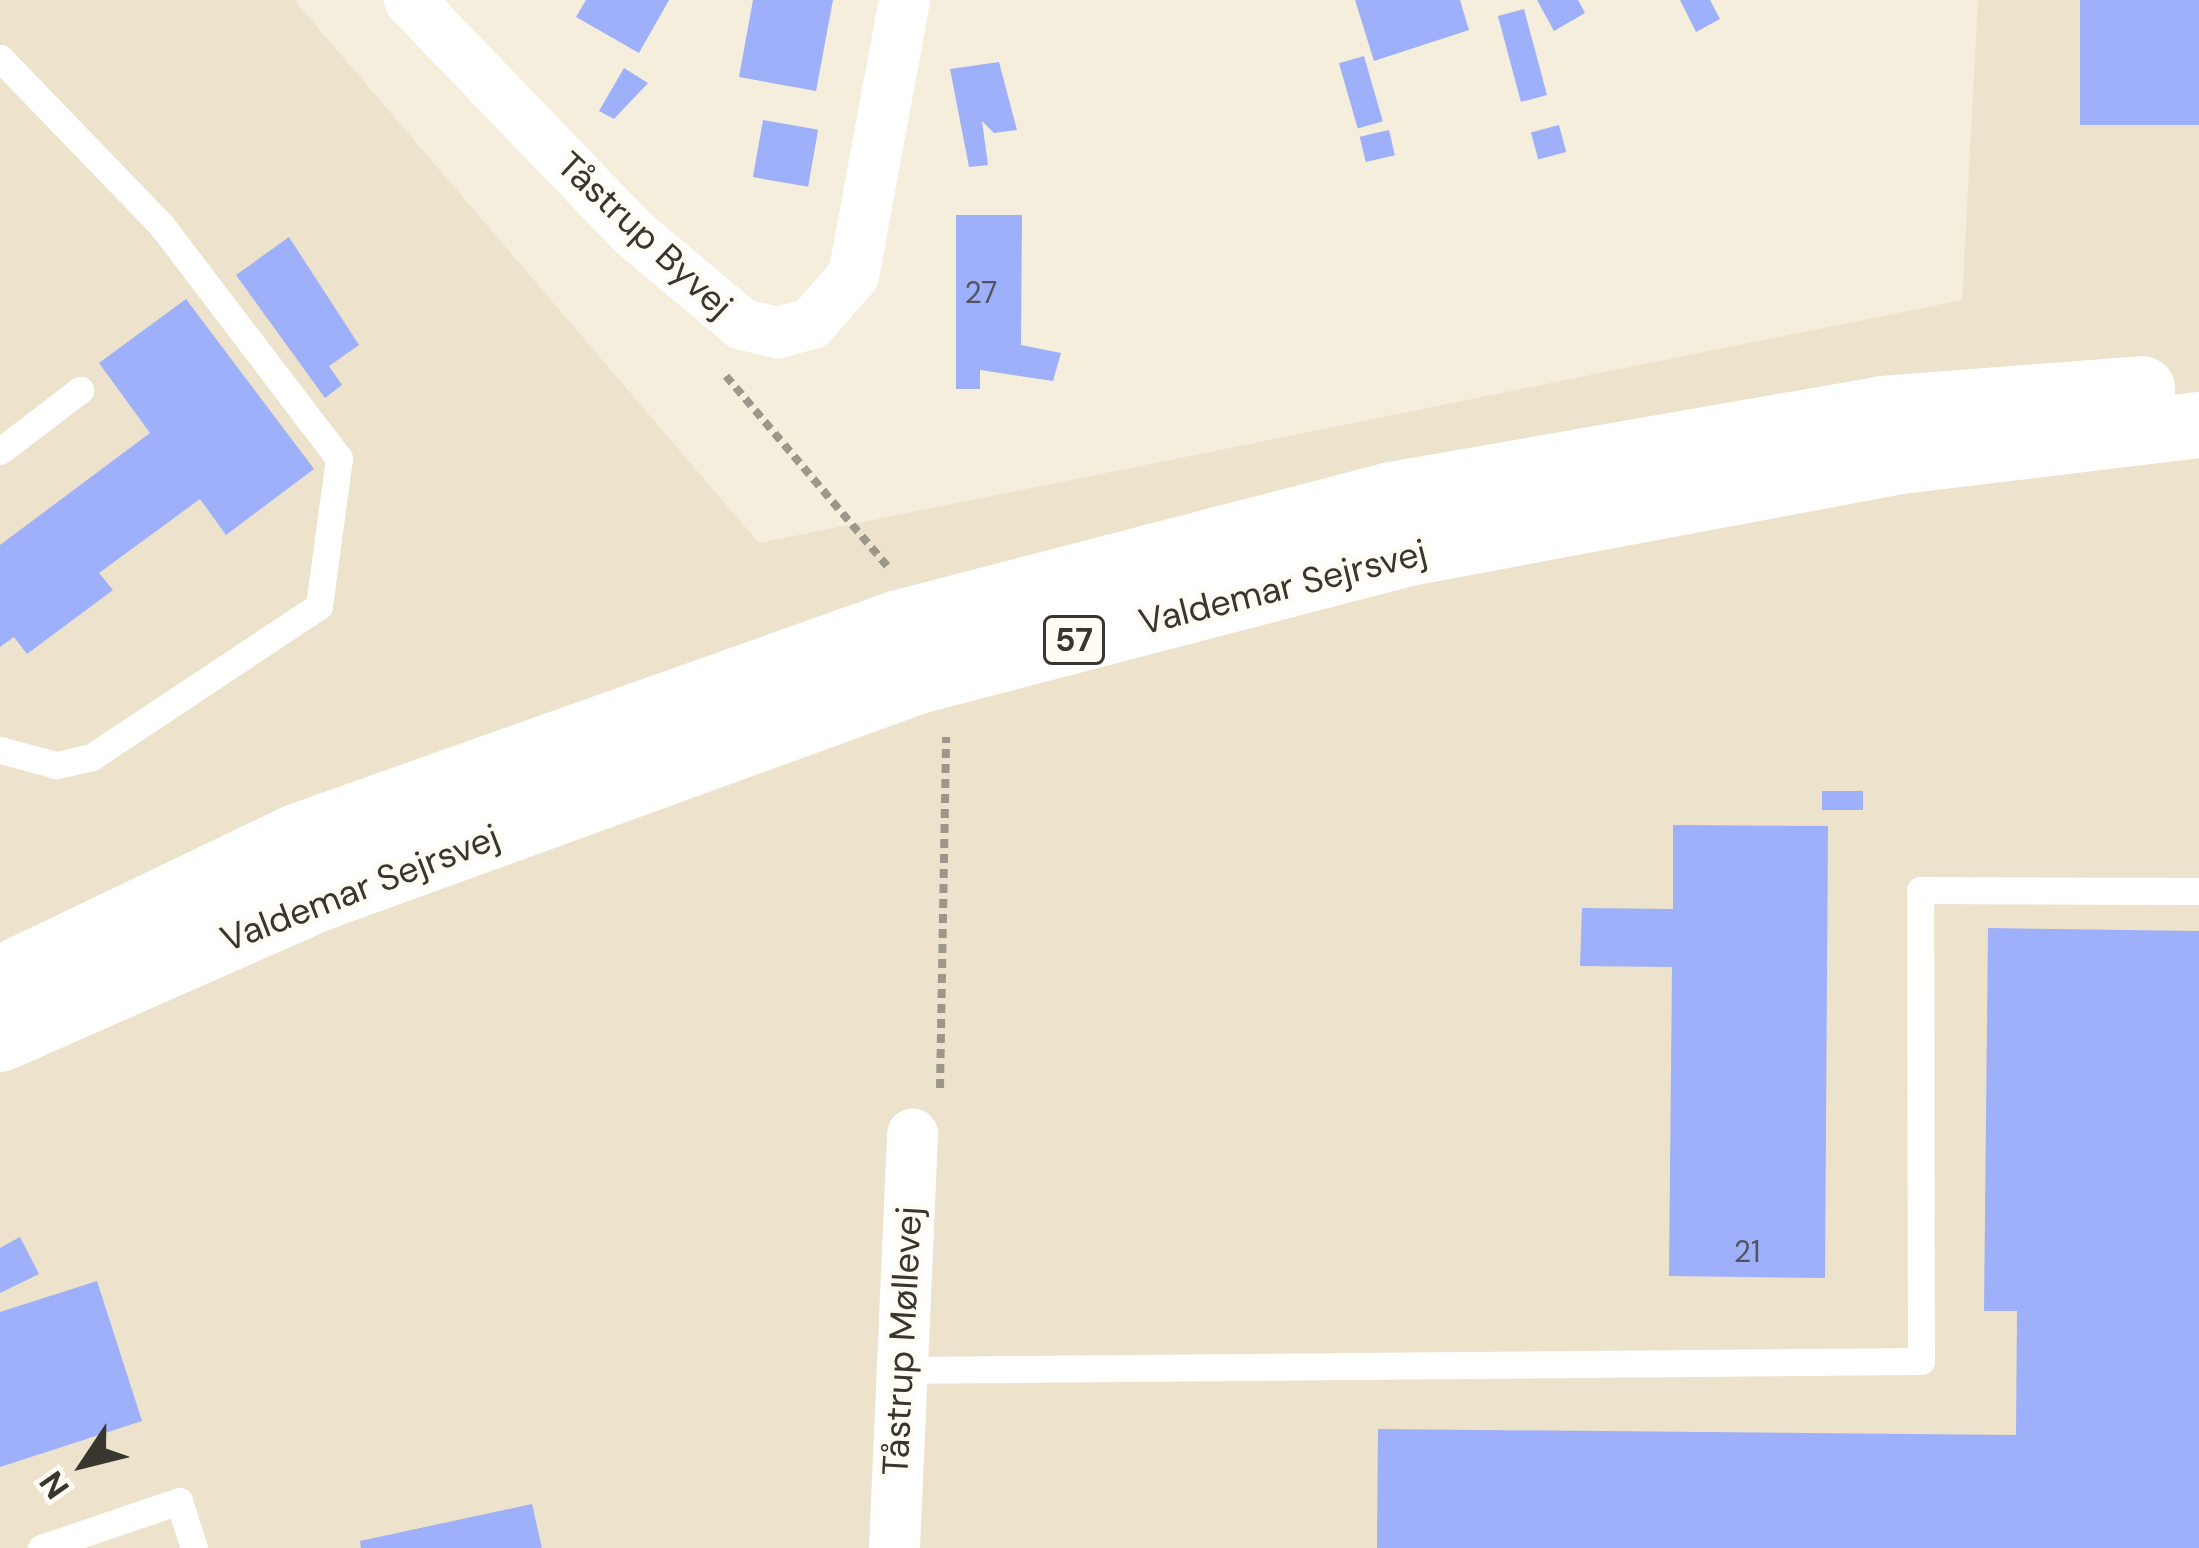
<!DOCTYPE html>
<html>
<head>
<meta charset="utf-8">
<style>
	body { margin:0 }
	#map { position:relative; width:2199px; height:1548px; overflow:hidden; background:#f6eedd; font-family:"DM Sans",sans-serif }
	div>[style] { position:absolute }
	.built>* { inset:0; background:#ede2cb }
	.building>* { inset:0; background:#9db0f9; transform-origin:0 0 }
	.path>* { height:8px; margin-top:-4px; transform-origin:0; background:repeating-linear-gradient(90deg,#9d978b 0 9px,transparent 0 15px) }
	.lane>* { height:27px; margin:-13.5px; padding:0 13.5px; transform-origin:13.5px; border-radius:13.5px; background:#fff }
	.street>* { height:51px; margin:-25.5px; padding:0 25.5px; transform-origin:25.5px; border-radius:25.5px; background:#fff }
	.primary>* { height:66px; margin:-33px; padding:0 33px; transform-origin:33px; border-radius:33px; background:#fff }
	span { translate:-50% -50%; white-space:nowrap; text-align:center; line-height:1.15; -webkit-text-stroke:9px #fffcf5; paint-order:stroke }
	.number-label { font-size:30px; color:#525462 }
	.number-label span { -webkit-text-stroke-width:0 }
	.shield-label span { padding:3px 9px; background:#fffcf5; border:3px solid; border-radius:9px; -webkit-text-stroke-width:0 }
	.shield-label { font-size:33px; color:#39352f; font-weight:700 }
	.street-label { font-size:36px; color:#39352f }
	.north { position:absolute; left:24px; top:1404px; width:120px; height:120px; -webkit-text-stroke:9px #fffcf5; paint-order:stroke; rotate:235deg; font-size:33px; font-weight:700; line-height:48px; text-align:center; color:#39352f }
	.north::after { content:''; display:block; margin:auto; width:42px; height:54px; background:#39352f; clip-path:polygon(50% 0,100% 100%,50% 72%,0 100%) }
</style>
</head>
<body>
<div id="map">
	<div class="built">
		<i style="clip-path:polygon(0 0,294px 0,759px 543px,1962px 300px,1978px 0,2199px 0,2199px 1548px,0 1548px)"></i>
	</div>
	<div class="building">
		<i style="clip-path:polygon(586px 0,669px 0,639px 53px,576px 17px)"></i>
		<i style="clip-path:polygon(753px 0,833px 0,816px 91px,739px 77px)"></i>
		<i style="clip-path:polygon(1355px 0,1460px 0,1469px 30px,1374px 61px)"></i>
		<i style="clip-path:polygon(1537px 0,1578px 0,1585px 13px,1554px 31px)"></i>
		<i style="clip-path:polygon(1680px 0,1710px 0,1720px 19px,1696px 32px)"></i>
		<i style="left:2080px;top:0;width:119px;height:125px"></i>
		<i style="left:1524px;top:9px;width:89px;height:27px;rotate:75deg"></i>
		<i style="left:1364px;top:56px;width:68px;height:26px;rotate:74deg"></i>
		<i style="clip-path:polygon(999px 62px,1017px 130px,994px 133px,982px 121px,988px 165px,969px 167px,950px 69px)"></i>
		<i style="clip-path:polygon(624px 68px,648px 83px,614px 119px,599px 111px)"></i>
		<i style="left:763px;top:120px;width:56px;height:58px;rotate:10deg"></i>
		<i style="left:1559px;top:125px;width:28px;height:29px;rotate:75deg"></i>
		<i style="left:1389px;top:130px;width:26px;height:30px;rotate:77deg"></i>
		<i style="clip-path:polygon(956px 215px,1022px 215px,1021px 345px,1061px 353px,1053px 381px,980px 370px,980px 389px,956px 389px)"></i>
		<i style="clip-path:polygon(289px 237px,359px 345px,329px 366px,342px 385px,325px 398px,236px 275px)"></i>
		<i style="clip-path:polygon(186px 299px,314px 469px,226px 535px,200px 499px,99px 573px,113px 590px,27px 654px,14px 637px,0 647px,0 545px,150px 433px,99px 363px)"></i>
		<i style="left:1822px;top:791px;width:41px;height:19px"></i>
		<i style="clip-path:polygon(1673px 825px,1828px 826px,1825px 1278px,1669px 1276px,1672px 967px,1580px 966px,1582px 908px,1673px 909px)"></i>
		<i style="clip-path:polygon(1988px 928px,2199px 931px,2199px 1548px,1377px 1548px,1378px 1429px,2016px 1435px,2017px 1311px,1984px 1311px)"></i>
		<i style="clip-path:polygon(20px 1237px,39px 1274px,0 1293px,0 1248px)"></i>
		<i style="clip-path:polygon(97px 1281px,142px 1421px,0 1467px,0 1312px)"></i>
		<i style="clip-path:polygon(532px 1504px,542px 1548px,361px 1548px,360px 1541px)"></i>
	</div>
	<div class="path">
		<i style="left:726px;top:376px;width:249px;rotate:49.7deg"></i>
		<i style="left:940px;top:1088px;width:351px;rotate:-89deg"></i>
	</div>
	<div class="lane">
		<i style="left:0;top:58px;width:233px;rotate:46deg"></i>
		<i style="left:162px;top:226px;width:292px;rotate:52.7deg"></i>
		<i style="left:339px;top:458px;width:149px;rotate:97.7deg"></i>
		<i style="left:319px;top:606px;width:273px;rotate:146.4deg"></i>
		<i style="left:92px;top:757px;width:37px;rotate:167deg"></i>
		<i style="left:56px;top:765px;width:58px;rotate:-165deg"></i>
		<i style="left:0;top:451px;width:101px;rotate:-37.3deg"></i>
		<i style="left:899px;top:1370px;width:1022px;rotate:-0.5deg"></i>
		<i style="left:1921px;top:1361px;width:471px;rotate:-90.1deg"></i>
		<i style="left:1920px;top:890px;width:279px;rotate:0.2deg"></i>
		<i style="left:41px;top:1548px;width:146px;rotate:-18.8deg"></i>
		<i style="left:179px;top:1501px;width:49px;rotate:72.3deg"></i>
	</div>
	<div class="street">
		<i style="left:409px;top:0;width:320px;rotate:46.1deg"></i>
		<i style="left:631px;top:231px;width:145px;rotate:40deg"></i>
		<i style="left:742px;top:324px;width:37px;rotate:13deg"></i>
		<i style="left:778px;top:332px;width:34px;rotate:-15deg"></i>
		<i style="left:811px;top:323px;width:64px;rotate:-48.8deg"></i>
		<i style="left:853px;top:275px;width:280px;rotate:-79.5deg"></i>
		<i style="left:894px;top:1548px;width:415px;rotate:-87.5deg"></i>
	</div>
	<div class="primary">
		<i style="left:0;top:979px;width:328px;rotate:-25.6deg"></i>
		<i style="left:296px;top:837px;width:640px;rotate:-19.54deg"></i>
		<i style="left:899px;top:623px;width:508px;rotate:-14.58deg"></i>
		<i style="left:1391px;top:495px;width:499px;rotate:-9.9deg"></i>
		<i style="left:1883px;top:409px;width:260px;rotate:-4.4deg"></i>
		<i style="left:0;top:1039px;width:350px;rotate:-23.8deg"></i>
		<i style="left:320px;top:898px;width:636px;rotate:-19.94deg"></i>
		<i style="left:918px;top:681px;width:507px;rotate:-14.61deg"></i>
		<i style="left:1409px;top:553px;width:501px;rotate:-10.59deg"></i>
		<i style="left:1901px;top:461px;width:300px;rotate:-6.9deg"></i>
	</div>
	<div class="number-label">
		<span style="left:981px;top:293px">27</span>
		<span style="left:1747px;top:1252px">21</span>
	</div>
	<div class="shield-label">
		<span style="left:1074px;top:640px">57</span>
	</div>
	<div class="street-label">
		<span style="left:645px;top:235px;rotate:43deg">Tåstrup Byvej</span>
		<span style="left:1283px;top:587px;rotate:-14deg">Valdemar Sejrsvej</span>
		<span style="left:360px;top:888px;rotate:-21deg">Valdemar Sejrsvej</span>
		<span style="left:902px;top:1341px;rotate:-87deg">Tåstrup Møllevej</span>
	</div>
	<div class="north">N</div>
</div>
</body>
</html>
